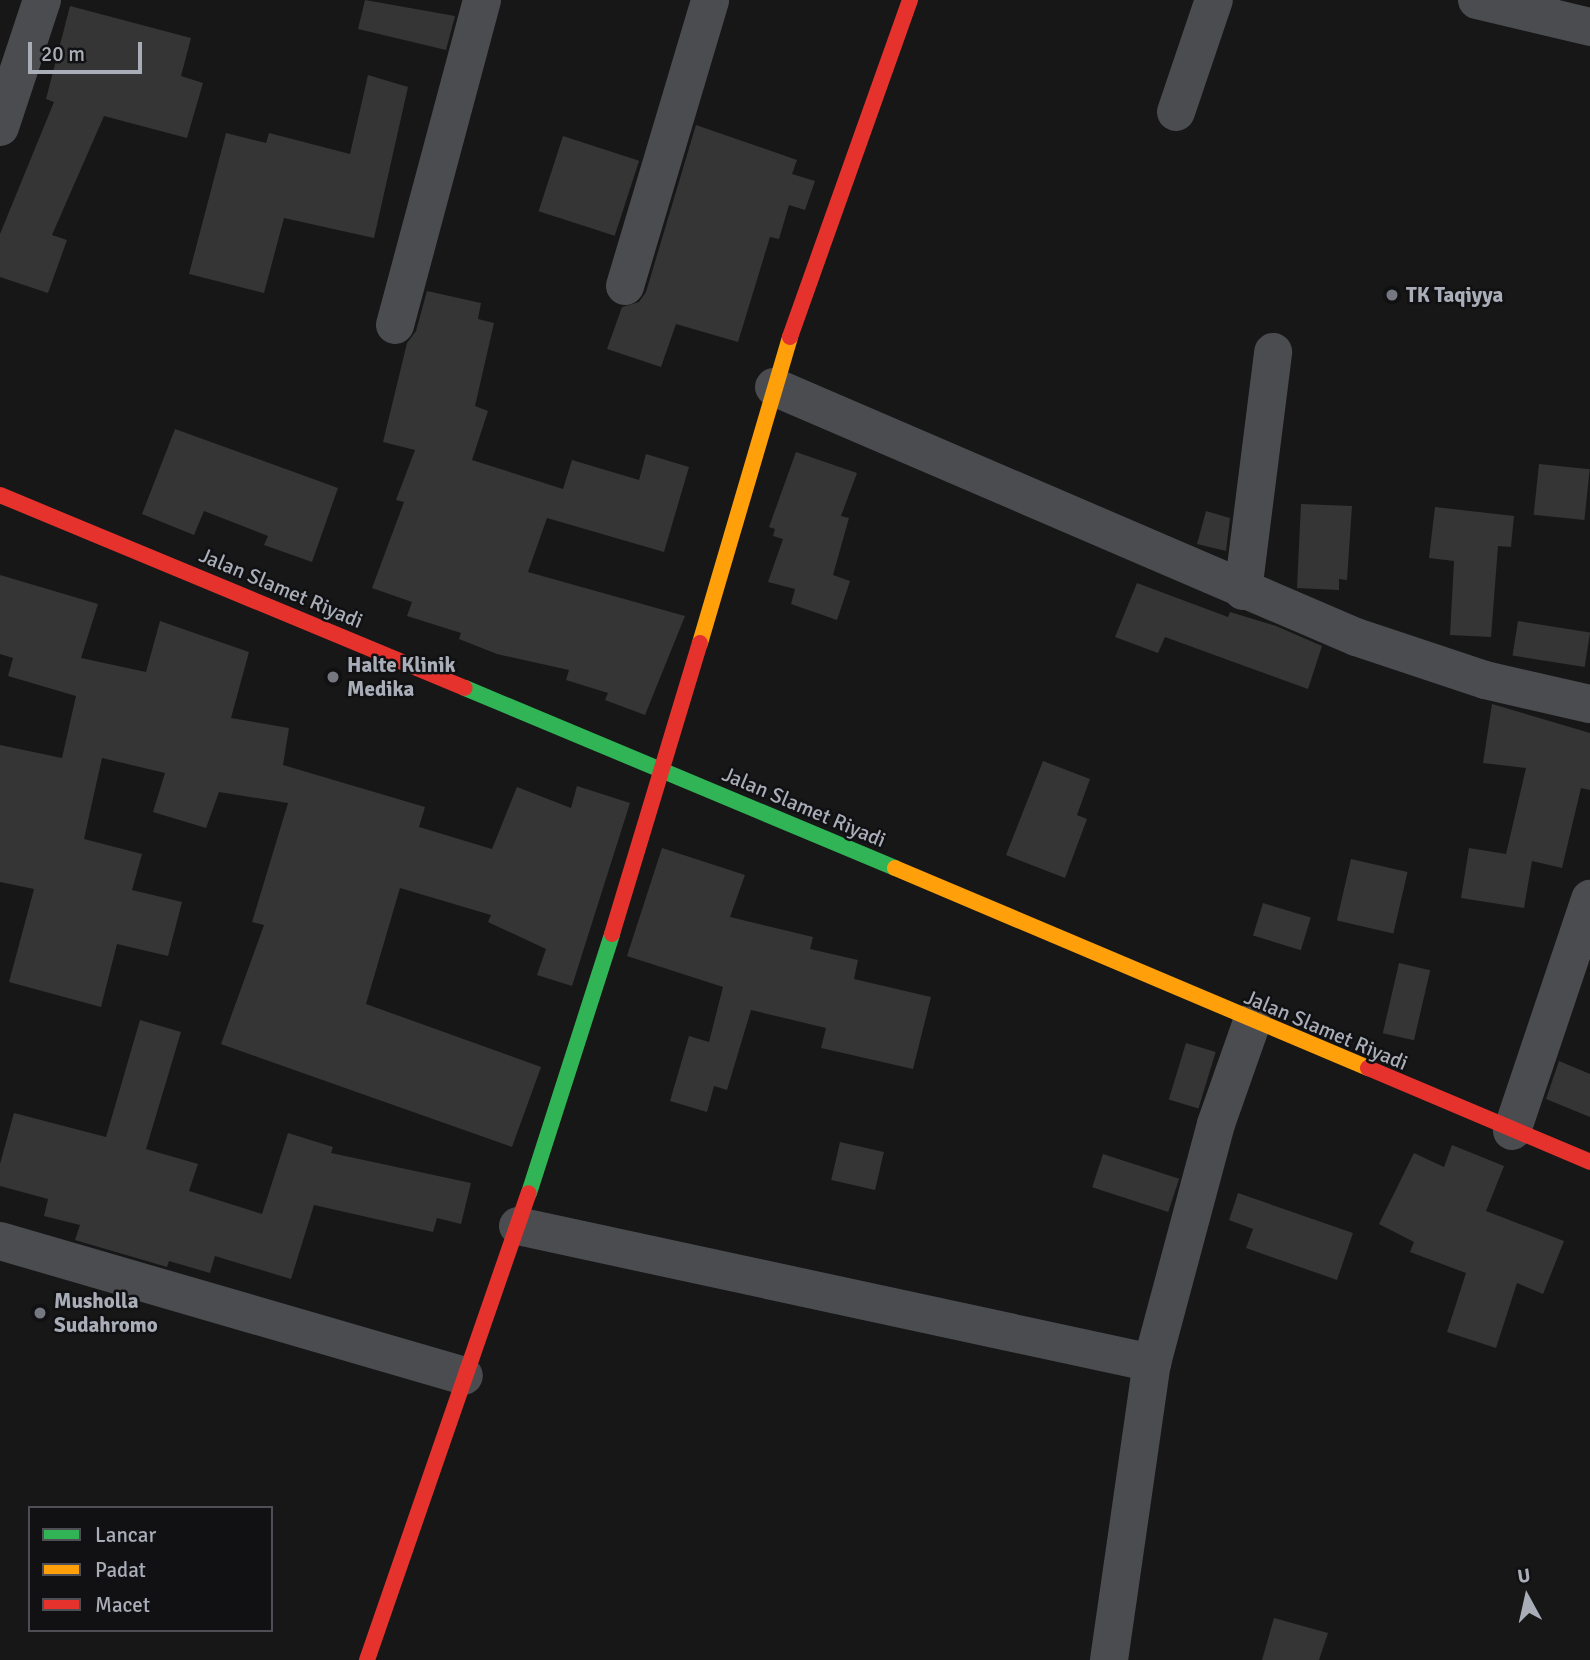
<!DOCTYPE html>
<html>
<head>
<meta charset="utf-8">
<style>
	body { margin:0 }
	#map { position:relative; width:1590px; height:1660px; overflow:hidden; background:#171717; font-family:Signika,sans-serif }
	div>[style] { position:absolute }
	.building>* { inset:0; background:#353536; transform-origin:0 0 }
	.street>* { height:38px; margin:-19px; padding:0 19px; transform-origin:19px; border-radius:19px; background:#4b4c50 }
	.fast>* { height:16px; margin:-8px; padding:0 8px; transform-origin:8px; border-radius:8px; background:#30b455 }
	.slow>* { height:16px; margin:-8px; padding:0 8px; transform-origin:8px; border-radius:8px; background:#ff9f0a }
	.jam>* { height:16px; margin:-8px; padding:0 8px; transform-origin:8px; border-radius:8px; background:#e5322d }
	.dots>* { width:19px; height:19px; translate:-50% -50%; box-sizing:border-box; border:4px solid #111113; border-radius:50% }
	span { translate:-50% -50%; white-space:nowrap; text-align:center; line-height:1.15; -webkit-text-stroke:5px #111113; paint-order:stroke }
	.poi-label { font-size:21px; color:#a8adb8; font-weight:700 }
	.left { translate:0 -50%; text-align:left }
	.street-label { font-size:21px; color:#a8adb8 }
	.legend { position:absolute; left:28px; top:1506px; width:245px; height:126px; box-sizing:border-box; background:#111113; border:2px solid #4d4f55; margin:0; padding:9px 12px; list-style:none; font-size:21px; color:#a8adb8 }
	.legend li { display:flex; align-items:center; gap:14px; height:35px }
	.legend b { width:35px; border:2px solid #4d4f55 }
	.north { position:absolute; left:1492px; top:1562px; width:70px; height:70px; -webkit-text-stroke:5px #111113; paint-order:stroke; rotate:352deg; font-size:19px; font-weight:700; line-height:28px; text-align:center; color:#a8adb8 }
	.north::after { content:''; display:block; margin:auto; width:24px; height:32px; background:#a8adb8; clip-path:polygon(50% 0,100% 100%,50% 72%,0 100%) }
	.scale { position:absolute; left:28px; top:42px; width:114px; height:32px; box-sizing:border-box; border:4px solid #a8adb8; border-top:0; padding-left:9px; font-size:21px; line-height:24px; white-space:nowrap; color:#a8adb8; -webkit-text-stroke:5px #111113; paint-order:stroke }
</style>
</head>
<body>
<div id="map">
	<div class="building">
		<i style="clip-path:polygon(365px 0,455px 16px,446px 50px,358px 29px)"></i>
		<i style="clip-path:polygon(70px 6px,191px 38px,181px 76px,203px 83px,187px 138px,104px 116px,52px 235px,67px 240px,48px 293px,0 277px,0 234px,54px 102px,46px 99px)"></i>
		<i style="clip-path:polygon(368px 75px,408px 87px,374px 238px,284px 218px,264px 293px,189px 274px,226px 133px,266px 143px,269px 133px,350px 154px)"></i>
		<i style="clip-path:polygon(696px 125px,797px 160px,792px 174px,815px 181px,805px 210px,789px 205px,779px 239px,770px 237px,738px 342px,676px 324px,661px 367px,607px 349px,622px 307px,639px 302px,646px 292px)"></i>
		<i style="left:563px;top:136px;width:80px;height:79px;rotate:18deg"></i>
		<i style="clip-path:polygon(427px 291px,481px 303px,478px 319px,494px 323px,475px 406px,488px 411px,472px 460px,563px 489px,572px 460px,639px 480px,646px 454px,689px 467px,664px 552px,547px 518px,528px 572px,685px 616px,645px 715px,605px 700px,608px 693px,566px 680px,569px 670px,497px 654px,459px 639px,461px 633px,407px 616px,412px 602px,372px 588px,404px 502px,396px 500px,415px 450px,383px 442px,407px 343px,416px 331px)"></i>
		<i style="clip-path:polygon(175px 429px,338px 488px,312px 562px,264px 545px,268px 536px,204px 511px,194px 535px,142px 514px)"></i>
		<i style="clip-path:polygon(796px 452px,857px 473px,841px 516px,849px 518px,833px 575px,850px 581px,837px 620px,791px 604px,795px 589px,768px 582px,783px 539px,773px 536px,775px 529px,769px 527px)"></i>
		<i style="left:1539px;top:464px;width:51px;height:51px;rotate:6deg"></i>
		<i style="clip-path:polygon(1301px 504px,1352px 506px,1347px 580px,1339px 579px,1339px 590px,1297px 588px)"></i>
		<i style="clip-path:polygon(1435px 507px,1514px 516px,1511px 547px,1498px 546px,1491px 637px,1450px 635px,1454px 561px,1429px 558px)"></i>
		<i style="clip-path:polygon(1206px 511px,1230px 518px,1226px 551px,1197px 544px)"></i>
		<i style="clip-path:polygon(0 575px,98px 604px,81px 658px,146px 672px,160px 621px,249px 652px,231px 718px,289px 728px,283px 765px,425px 807px,419px 827px,492px 849px,517px 787px,571px 808px,577px 786px,630px 803px,572px 986px,537px 975px,546px 949px,488px 922px,491px 915px,400px 888px,366px 1004px,541px 1067px,512px 1147px,221px 1044px,264px 925px,252px 922px,288px 803px,219px 792px,206px 828px,153px 812px,165px 773px,102px 758px,84px 839px,142px 854px,132px 890px,182px 902px,168px 956px,117px 944px,101px 1007px,9px 982px,34px 889px,0 882px,0 745px,62px 758px,76px 696px,8px 676px,13px 658px,0 654px)"></i>
		<i style="clip-path:polygon(1137px 583px,1228px 617px,1230px 612px,1276px 626px,1322px 646px,1308px 689px,1165px 637px,1158px 653px,1115px 637px)"></i>
		<i style="left:1518px;top:621px;width:73px;height:35px;rotate:9deg"></i>
		<i style="clip-path:polygon(1492px 704px,1590px 733px,1590px 790px,1581px 788px,1562px 868px,1532px 861px,1524px 908px,1461px 898px,1469px 848px,1506px 854px,1526px 768px,1483px 763px)"></i>
		<i style="clip-path:polygon(1043px 761px,1090px 779px,1077px 815px,1087px 819px,1065px 878px,1006px 855px)"></i>
		<i style="clip-path:polygon(662px 848px,745px 875px,730px 917px,813px 937px,810px 949px,858px 960px,854px 979px,931px 997px,913px 1069px,821px 1048px,826px 1028px,751px 1010px,727px 1090px,714px 1086px,707px 1112px,670px 1101px,689px 1036px,709px 1042px,723px 987px,627px 956px)"></i>
		<i style="left:1351px;top:859px;width:58px;height:63px;rotate:13deg"></i>
		<i style="left:1263px;top:903px;width:50px;height:34px;rotate:17deg"></i>
		<i style="left:1399px;top:963px;width:32px;height:72px;rotate:13deg"></i>
		<i style="clip-path:polygon(140px 1020px,181px 1032px,146px 1149px,198px 1164px,189px 1191px,262px 1214px,288px 1133px,333px 1147px,331px 1153px,471px 1183px,461px 1224px,437px 1218px,433px 1232px,314px 1205px,291px 1279px,215px 1256px,210px 1273px,169px 1261px,167px 1267px,75px 1240px,80px 1225px,44px 1216px,48px 1199px,0 1186px,0 1164px,14px 1113px,106px 1137px)"></i>
		<i style="left:1186px;top:1043px;width:31px;height:59px;rotate:17deg"></i>
		<i style="clip-path:polygon(1559px 1061px,1590px 1074px,1590px 1117px,1546px 1099px)"></i>
		<i style="left:840px;top:1142px;width:45px;height:39px;rotate:13deg"></i>
		<i style="clip-path:polygon(1452px 1145px,1504px 1166px,1486px 1211px,1564px 1241px,1543px 1294px,1517px 1283px,1496px 1348px,1447px 1332px,1466px 1273px,1410px 1252px,1414px 1242px,1379px 1224px,1414px 1153px,1444px 1167px)"></i>
		<i style="left:1103px;top:1154px;width:80px;height:35px;rotate:18deg"></i>
		<i style="clip-path:polygon(1238px 1193px,1353px 1233px,1337px 1280px,1246px 1248px,1253px 1229px,1229px 1220px)"></i>
		<i style="clip-path:polygon(1274px 1618px,1328px 1633px,1319px 1660px,1262px 1660px)"></i>
	</div>
	<div class="street">
		<i style="left:1477px;top:0;width:116px;rotate:13.4deg"></i>
		<i style="left:1176px;top:112px;width:118px;rotate:-71.3deg"></i>
		<i style="left:0;top:127px;width:134px;rotate:-71.7deg"></i>
		<i style="left:625px;top:286px;width:298px;rotate:-73.4deg"></i>
		<i style="left:395px;top:325px;width:336px;rotate:-75deg"></i>
		<i style="left:774px;top:387px;width:633px;rotate:23.25deg"></i>
		<i style="left:1356px;top:637px;width:136px;rotate:18.4deg"></i>
		<i style="left:1485px;top:680px;width:108px;rotate:12.9deg"></i>
		<i style="left:1243px;top:591px;width:241px;rotate:-82.8deg"></i>
		<i style="left:1512px;top:1131px;width:245px;rotate:-71.4deg"></i>
		<i style="left:518px;top:1226px;width:649px;rotate:12.19deg"></i>
		<i style="left:0;top:1241px;width:483px;rotate:16.2deg"></i>
		<i style="left:1109px;top:1660px;width:300px;rotate:-81.8deg"></i>
		<i style="left:1152px;top:1363px;width:247px;rotate:-75deg"></i>
		<i style="left:1216px;top:1124px;width:108px;rotate:-70.6deg"></i>
	</div>
	<div class="fast">
		<i style="left:465px;top:688px;width:466px;rotate:22.7deg"></i>
		<i style="left:529px;top:1193px;width:272px;rotate:-72.2deg"></i>
	</div>
	<div class="slow">
		<i style="left:700px;top:643px;width:319px;rotate:-73.6deg"></i>
		<i style="left:895px;top:868px;width:514px;rotate:22.92deg"></i>
	</div>
	<div class="jam">
		<i style="left:790px;top:337px;width:358px;rotate:-70.4deg"></i>
		<i style="left:0;top:495px;width:503px;rotate:22.54deg"></i>
		<i style="left:612px;top:934px;width:304px;rotate:-73.2deg"></i>
		<i style="left:1368px;top:1068px;width:241px;rotate:22.9deg"></i>
		<i style="left:367px;top:1660px;width:494px;rotate:-70.9deg"></i>
	</div>
	<div class="dots">
		<i style="left:1392px;top:295px;background:#757880"></i>
		<i style="left:333px;top:677px;background:#757880"></i>
		<i style="left:40px;top:1313px;background:#757880"></i>
	</div>
	<div class="poi-label">
		<span class="left" style="left:1406px;top:295px">TK Taqiyya</span>
		<span class="left" style="left:347px;top:677px">Halte Klinik<br>Medika</span>
		<span class="left" style="left:54px;top:1313px">Musholla<br>Sudahromo</span>
	</div>
	<div class="street-label">
		<span style="left:281px;top:588px;rotate:23deg">Jalan Slamet Riyadi</span>
		<span style="left:804px;top:807px;rotate:23deg">Jalan Slamet Riyadi</span>
		<span style="left:1326px;top:1030px;rotate:23deg">Jalan Slamet Riyadi</span>
	</div>
	<ul class="legend">
	<li><b style="height:9px;background:#30b455"></b>Lancar</li>
	<li><b style="height:9px;background:#ff9f0a"></b>Padat</li>
	<li><b style="height:9px;background:#e5322d"></b>Macet</li>
	</ul>
	<div class="north">U</div>
	<div class="scale">20 m</div>
</div>
</body>
</html>
